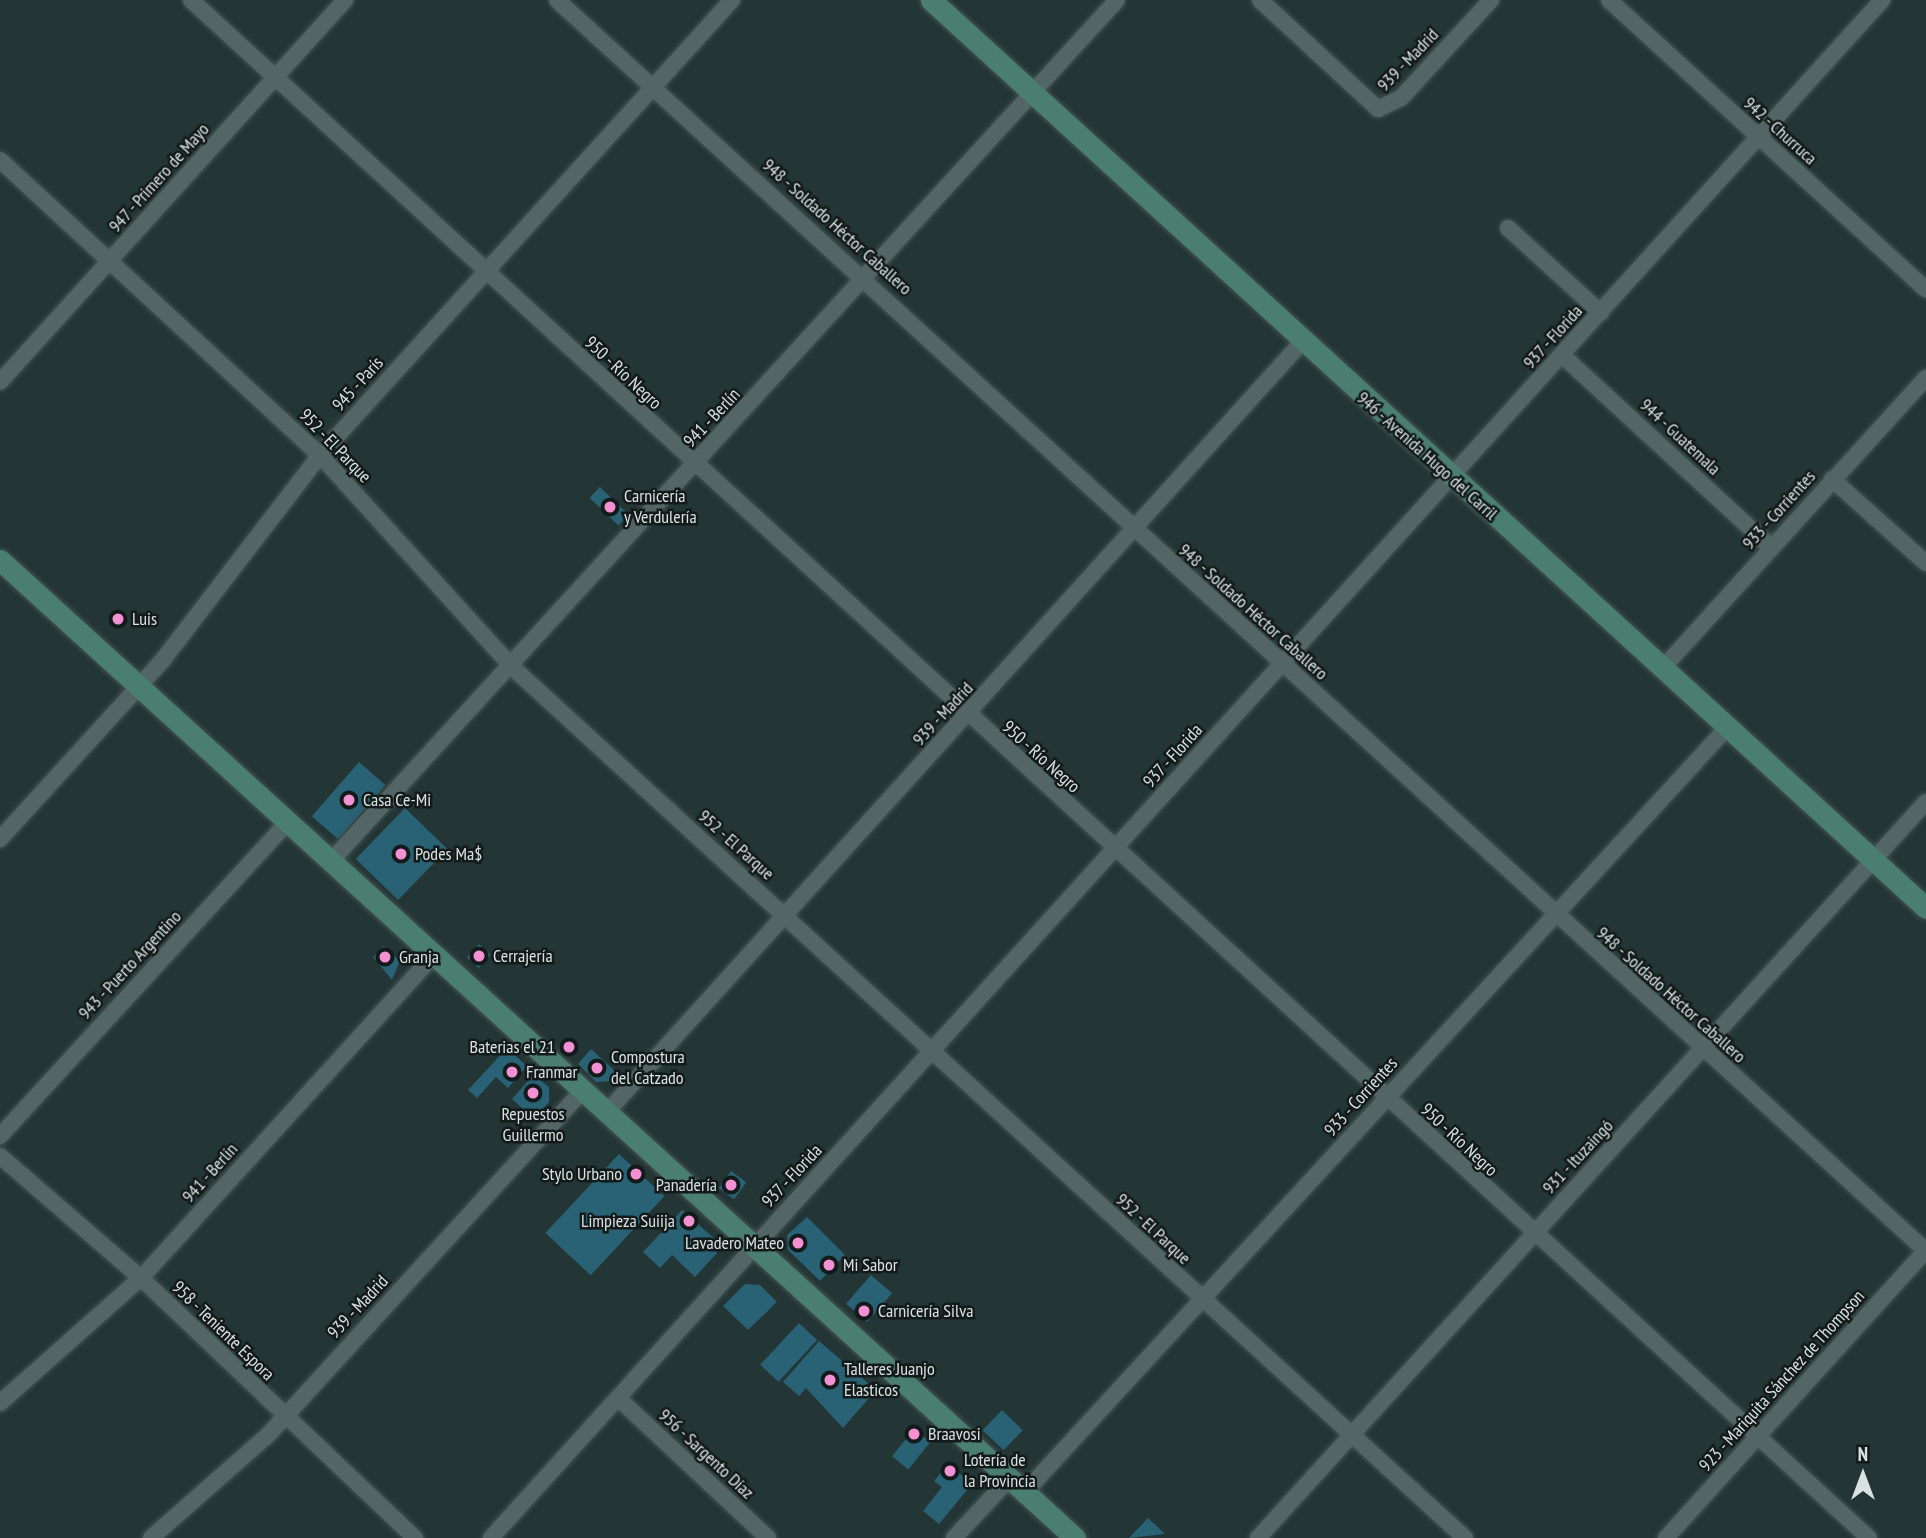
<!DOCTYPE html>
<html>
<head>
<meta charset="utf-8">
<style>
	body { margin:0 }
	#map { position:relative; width:1926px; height:1538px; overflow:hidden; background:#233534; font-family:"PT Sans Narrow",sans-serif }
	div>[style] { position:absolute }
	.building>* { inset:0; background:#296175; transform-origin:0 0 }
	.roads { filter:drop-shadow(0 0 2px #445353) drop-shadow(0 0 2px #445353) }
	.street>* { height:16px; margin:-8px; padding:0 8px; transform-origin:8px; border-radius:8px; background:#536665 }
	.secondary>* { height:21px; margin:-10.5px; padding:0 10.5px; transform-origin:10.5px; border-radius:10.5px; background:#4a7e70 }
	.dots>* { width:19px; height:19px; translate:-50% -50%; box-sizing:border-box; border:4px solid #131b1a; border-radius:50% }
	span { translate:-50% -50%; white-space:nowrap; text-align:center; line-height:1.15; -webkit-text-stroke:5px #131b1a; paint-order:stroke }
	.street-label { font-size:18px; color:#d8e2e2 }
	.poi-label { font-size:18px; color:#d8e2e2 }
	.left { translate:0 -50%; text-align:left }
	.right { translate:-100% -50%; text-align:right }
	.north { position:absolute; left:1828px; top:1440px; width:70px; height:70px; -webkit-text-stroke:5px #131b1a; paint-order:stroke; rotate:0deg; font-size:19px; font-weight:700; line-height:28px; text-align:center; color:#d8e2e2 }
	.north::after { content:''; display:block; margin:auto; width:24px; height:32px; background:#d8e2e2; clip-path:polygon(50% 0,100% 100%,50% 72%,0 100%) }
</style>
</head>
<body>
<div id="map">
	<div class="building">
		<i style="left:600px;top:487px;width:40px;height:15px;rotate:44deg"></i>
		<i style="left:359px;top:762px;width:35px;height:72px;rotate:41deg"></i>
		<i style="left:405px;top:808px;width:59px;height:71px;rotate:44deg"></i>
		<i style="left:479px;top:944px;width:16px;height:18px;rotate:43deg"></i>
		<i style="clip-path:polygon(384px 946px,400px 961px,392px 980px,373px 957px)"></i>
		<i style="left:569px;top:1037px;width:14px;height:14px;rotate:45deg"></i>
		<i style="clip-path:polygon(507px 1048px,527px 1066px,508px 1088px,496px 1077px,477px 1098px,468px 1090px)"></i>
		<i style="clip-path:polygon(591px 1049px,616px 1072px,611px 1081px,596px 1082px,578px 1064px)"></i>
		<i style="clip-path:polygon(533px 1075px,549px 1087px,549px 1102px,534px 1119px,512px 1099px)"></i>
		<i style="left:619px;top:1154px;width:62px;height:108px;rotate:43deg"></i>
		<i style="left:731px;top:1171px;width:19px;height:21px;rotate:36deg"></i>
		<i style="clip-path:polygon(682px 1210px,715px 1239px,717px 1253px,695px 1277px,672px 1255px,660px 1268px,643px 1252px)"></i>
		<i style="clip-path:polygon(807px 1217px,845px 1255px,820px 1281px,788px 1250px,787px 1235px)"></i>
		<i style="left:871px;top:1275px;width:28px;height:38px;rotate:41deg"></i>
		<i style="clip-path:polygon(745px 1284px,760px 1285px,777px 1302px,748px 1330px,723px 1306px)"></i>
		<i style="left:799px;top:1323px;width:25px;height:57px;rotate:43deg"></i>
		<i style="clip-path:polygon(819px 1341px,876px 1390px,843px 1428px,806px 1388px,799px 1396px,783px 1382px)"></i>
		<i style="left:1002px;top:1410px;width:29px;height:28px;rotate:44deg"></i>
		<i style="left:914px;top:1429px;width:21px;height:35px;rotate:39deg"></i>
		<i style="clip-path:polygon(948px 1464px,964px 1477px,967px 1490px,939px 1524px,923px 1511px,942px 1487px,934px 1481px)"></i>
		<i style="clip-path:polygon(1148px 1518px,1165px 1534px,1129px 1538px)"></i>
	</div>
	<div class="roads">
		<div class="street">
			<i style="left:191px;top:0;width:2276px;rotate:42.51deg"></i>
			<i style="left:557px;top:0;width:1854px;rotate:42.42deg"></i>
			<i style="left:1260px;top:0;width:161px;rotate:42.7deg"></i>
			<i style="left:1378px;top:109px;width:25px;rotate:-26deg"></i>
			<i style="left:1401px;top:98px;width:133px;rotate:-47.4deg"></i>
			<i style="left:1609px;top:0;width:429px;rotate:42.4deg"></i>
			<i style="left:0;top:160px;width:435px;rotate:42.7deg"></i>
			<i style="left:320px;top:455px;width:286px;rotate:47.8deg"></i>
			<i style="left:512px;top:667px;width:1291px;rotate:42.43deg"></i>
			<i style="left:1508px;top:228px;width:126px;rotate:42.4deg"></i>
			<i style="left:1563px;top:356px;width:282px;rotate:42.6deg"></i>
			<i style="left:0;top:382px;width:515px;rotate:-47.91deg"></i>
			<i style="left:1832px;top:479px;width:126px;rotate:41.8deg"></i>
			<i style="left:1662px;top:669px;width:393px;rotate:-47.8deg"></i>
			<i style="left:0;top:839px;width:241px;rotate:-47.7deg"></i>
			<i style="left:162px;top:661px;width:260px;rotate:-52.5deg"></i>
			<i style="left:320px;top:455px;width:614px;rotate:-47.84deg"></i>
			<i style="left:332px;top:860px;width:1164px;rotate:-47.61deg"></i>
			<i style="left:608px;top:1111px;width:1036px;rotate:-47.93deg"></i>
			<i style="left:0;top:1136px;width:427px;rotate:-47.5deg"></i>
			<i style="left:0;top:1156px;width:186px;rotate:40.9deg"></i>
			<i style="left:141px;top:1278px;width:378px;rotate:43.5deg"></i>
			<i style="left:618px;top:1398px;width:205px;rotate:43deg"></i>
			<i style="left:0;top:1403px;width:188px;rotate:-41.6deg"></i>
			<i style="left:141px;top:1278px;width:438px;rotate:-47.8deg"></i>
			<i style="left:1025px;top:1492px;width:1036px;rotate:-47.43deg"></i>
			<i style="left:151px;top:1538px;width:157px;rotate:-41.4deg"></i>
			<i style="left:269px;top:1434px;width:466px;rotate:-47.6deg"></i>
			<i style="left:491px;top:1538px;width:2074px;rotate:-47.87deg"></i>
			<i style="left:954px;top:1538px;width:82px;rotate:-47deg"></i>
			<i style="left:1258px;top:1538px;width:994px;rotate:-47.77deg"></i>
			<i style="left:1666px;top:1538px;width:388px;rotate:-47.9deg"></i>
		</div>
		<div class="secondary">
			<i style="left:931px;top:0;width:1347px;rotate:42.38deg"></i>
			<i style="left:0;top:560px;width:1453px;rotate:42.29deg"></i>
		</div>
	</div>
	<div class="dots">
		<i style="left:610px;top:507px;background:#f491d4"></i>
		<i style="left:118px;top:619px;background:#f491d4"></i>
		<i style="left:349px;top:800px;background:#f491d4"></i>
		<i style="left:401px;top:854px;background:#f491d4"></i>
		<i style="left:479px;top:956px;background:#f491d4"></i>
		<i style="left:385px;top:957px;background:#f491d4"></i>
		<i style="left:569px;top:1047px;background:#f491d4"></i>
		<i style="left:597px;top:1068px;background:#f491d4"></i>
		<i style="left:512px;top:1072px;background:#f491d4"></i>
		<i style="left:533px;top:1093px;background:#f491d4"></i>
		<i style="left:636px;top:1174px;background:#f491d4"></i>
		<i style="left:731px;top:1185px;background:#f491d4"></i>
		<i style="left:689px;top:1221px;background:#f491d4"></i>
		<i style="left:798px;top:1243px;background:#f491d4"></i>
		<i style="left:829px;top:1265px;background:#f491d4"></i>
		<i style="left:864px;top:1311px;background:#f491d4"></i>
		<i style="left:830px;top:1380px;background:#f491d4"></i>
		<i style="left:914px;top:1434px;background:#f491d4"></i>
		<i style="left:950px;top:1471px;background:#f491d4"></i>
	</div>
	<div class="street-label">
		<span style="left:1408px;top:60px;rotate:-46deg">939 - Madrid</span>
		<span style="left:1780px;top:131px;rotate:42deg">942 - Churruca</span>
		<span style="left:159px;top:178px;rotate:-48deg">947 - Primero de Mayo</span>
		<span style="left:837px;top:227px;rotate:42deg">948 - Soldado Héctor Caballero</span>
		<span style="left:1553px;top:337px;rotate:-48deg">937 - Florida</span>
		<span style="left:623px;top:373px;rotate:43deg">950 - Río Negro</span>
		<span style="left:358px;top:384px;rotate:-48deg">945 - París</span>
		<span style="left:712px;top:418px;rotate:-47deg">941 - Berlín</span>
		<span style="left:1680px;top:437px;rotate:43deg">944 - Guatemala</span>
		<span style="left:335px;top:446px;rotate:46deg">952 - El Parque</span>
		<span style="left:1427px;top:456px;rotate:42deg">946 - Avenida Hugo del Carril</span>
		<span style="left:1779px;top:510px;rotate:-48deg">933 - Corrientes</span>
		<span style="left:1253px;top:612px;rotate:42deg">948 - Soldado Héctor Caballero</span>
		<span style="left:943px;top:714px;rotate:-47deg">939 - Madrid</span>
		<span style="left:1173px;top:756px;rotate:-48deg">937 - Florida</span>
		<span style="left:1041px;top:757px;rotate:42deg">950 - Río Negro</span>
		<span style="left:736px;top:845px;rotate:42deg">952 - El Parque</span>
		<span style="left:130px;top:965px;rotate:-47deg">943 - Puerto Argentino</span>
		<span style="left:1671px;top:995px;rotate:42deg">948 - Soldado Héctor Caballero</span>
		<span style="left:1361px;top:1097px;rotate:-48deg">933 - Corrientes</span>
		<span style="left:1459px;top:1140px;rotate:43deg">950 - Río Negro</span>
		<span style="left:1578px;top:1157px;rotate:-47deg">931 - Ituzaingó</span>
		<span style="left:210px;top:1173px;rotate:-48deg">941 - Berlín</span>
		<span style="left:792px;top:1176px;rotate:-47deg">937 - Florida</span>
		<span style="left:1153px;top:1229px;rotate:43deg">952 - El Parque</span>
		<span style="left:358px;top:1307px;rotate:-47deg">939 - Madrid</span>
		<span style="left:223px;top:1331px;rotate:44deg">958 - Teniente Espora</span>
		<span style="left:1782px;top:1381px;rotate:-48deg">923 - Mariquita Sánchez de Thompson</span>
		<span style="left:706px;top:1454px;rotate:43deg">956 - Sargento Díaz</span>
	</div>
	<div class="poi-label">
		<span class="left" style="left:624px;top:507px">Carnicería<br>y Verdulería</span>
		<span class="left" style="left:132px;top:619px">Luis</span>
		<span class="left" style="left:363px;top:800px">Casa Ce-Mi</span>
		<span class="left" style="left:415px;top:854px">Podes Ma$</span>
		<span class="left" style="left:493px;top:956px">Cerrajería</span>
		<span class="left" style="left:399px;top:957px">Granja</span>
		<span class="right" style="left:555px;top:1047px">Baterias el 21</span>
		<span class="left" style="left:611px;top:1068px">Compostura<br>del Catzado</span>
		<span class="left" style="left:526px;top:1072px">Franmar</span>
		<span style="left:533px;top:1125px">Repuestos<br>Guillermo</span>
		<span class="right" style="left:622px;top:1174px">Stylo Urbano</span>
		<span class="right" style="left:717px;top:1185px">Panadería</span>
		<span class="right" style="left:675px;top:1221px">Limpieza Suiija</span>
		<span class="right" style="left:784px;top:1243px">Lavadero Mateo</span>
		<span class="left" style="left:843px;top:1265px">Mi Sabor</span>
		<span class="left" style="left:878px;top:1311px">Carnicería Silva</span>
		<span class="left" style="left:844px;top:1380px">Talleres Juanjo<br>Elasticos</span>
		<span class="left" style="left:928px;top:1434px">Braavosi</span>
		<span class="left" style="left:964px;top:1471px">Lotería de<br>la Provincía</span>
	</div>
	<div class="north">N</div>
</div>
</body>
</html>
